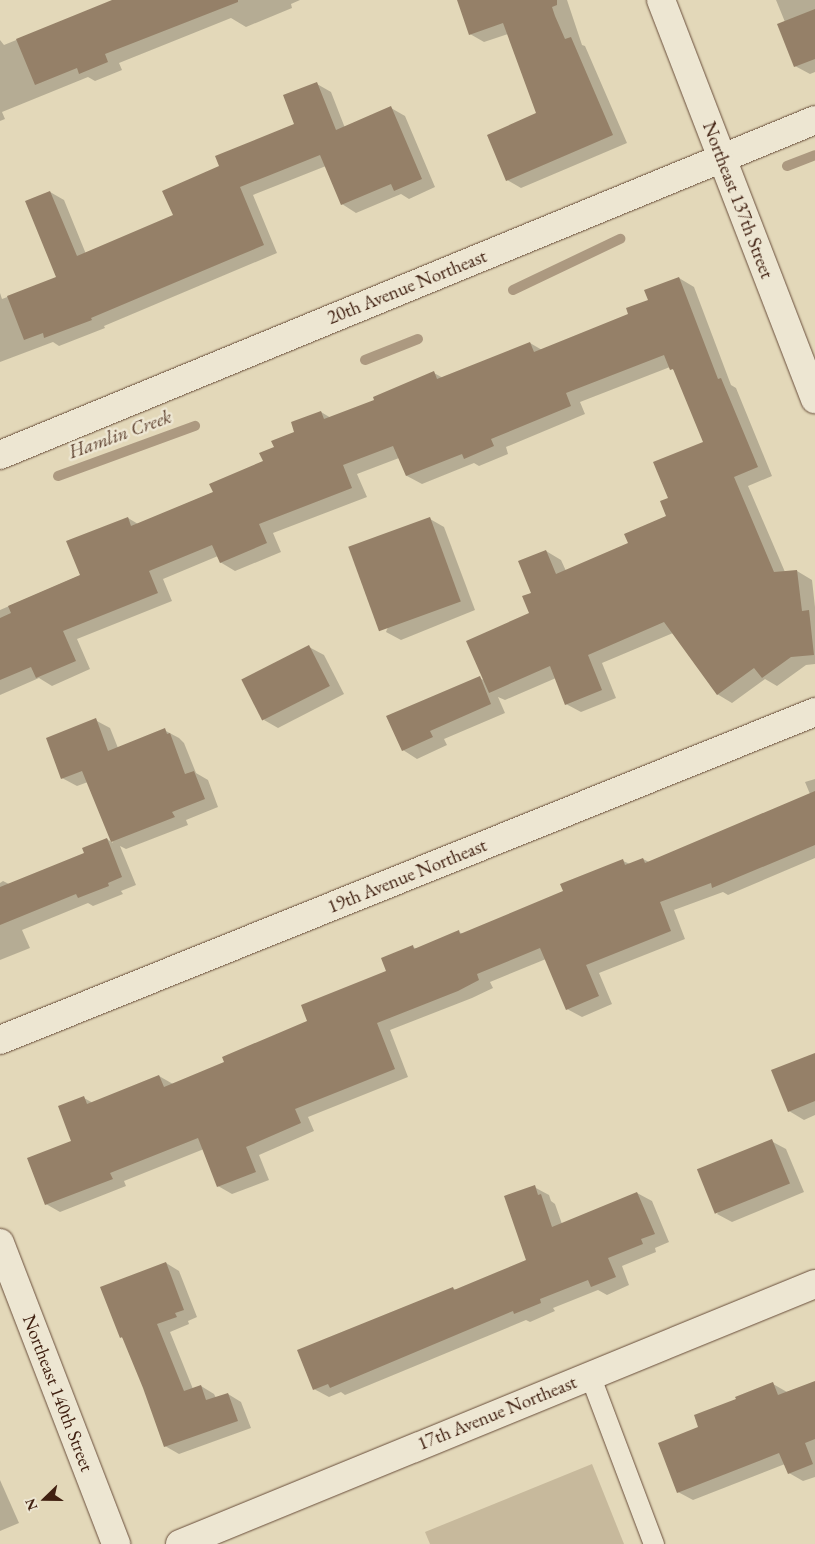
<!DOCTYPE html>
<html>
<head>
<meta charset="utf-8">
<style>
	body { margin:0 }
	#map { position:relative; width:815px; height:1544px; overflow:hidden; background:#e3d8b9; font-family:"EB Garamond",serif }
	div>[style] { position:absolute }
	.green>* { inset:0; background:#c7b99c }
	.shadow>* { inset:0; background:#0003 }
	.stream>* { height:10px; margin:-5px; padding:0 5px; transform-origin:5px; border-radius:5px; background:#ac9980 }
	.building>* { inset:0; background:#958068; transform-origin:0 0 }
	.roads { filter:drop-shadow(0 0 1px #694e3b) drop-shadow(0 0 1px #694e3b) }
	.service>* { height:20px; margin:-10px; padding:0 10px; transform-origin:10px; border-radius:10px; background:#ede6d2 }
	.minor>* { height:28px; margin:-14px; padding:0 14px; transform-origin:14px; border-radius:14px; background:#ede6d2 }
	span { translate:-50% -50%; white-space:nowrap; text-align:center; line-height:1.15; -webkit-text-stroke:5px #ede6d2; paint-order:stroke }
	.street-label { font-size:19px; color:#402011 }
	.water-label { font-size:20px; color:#604432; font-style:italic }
	.north { position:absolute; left:20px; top:1474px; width:50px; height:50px; -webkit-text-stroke:4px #ede6d2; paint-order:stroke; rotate:248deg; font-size:14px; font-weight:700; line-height:20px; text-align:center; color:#402011 }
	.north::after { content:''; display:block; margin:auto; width:18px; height:22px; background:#402011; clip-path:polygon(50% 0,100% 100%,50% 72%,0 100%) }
</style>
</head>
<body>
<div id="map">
	<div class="green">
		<i style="clip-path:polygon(592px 1464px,624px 1544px,430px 1544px,425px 1532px)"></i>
	</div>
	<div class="shadow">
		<i style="clip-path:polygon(114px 0,300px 0,291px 4px,292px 8px,246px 27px,231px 18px,119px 63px,122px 70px,95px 81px,88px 77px,2px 112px,5px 119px,0 121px,0 40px,4px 45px)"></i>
		<i style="clip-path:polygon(458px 0,567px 0,582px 45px,585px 46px,627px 143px,521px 188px,507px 180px,537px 114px,508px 34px,484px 42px,470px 34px)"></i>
		<i style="clip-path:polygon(776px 0,815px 0,815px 72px,810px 74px,795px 66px,785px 22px)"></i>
		<i style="clip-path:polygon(317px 84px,331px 92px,345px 128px,391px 108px,405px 116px,435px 187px,409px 199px,401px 194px,356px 213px,342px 204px,326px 166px,253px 195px,277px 253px,104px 326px,105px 328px,59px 346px,53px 342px,0 362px,0 293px,2px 299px,58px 278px,50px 192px,64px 200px,86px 254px,175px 215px,220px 167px,296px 125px)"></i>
		<i style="clip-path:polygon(679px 278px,694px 287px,731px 385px,736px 388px,772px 476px,748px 486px,785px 572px,797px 571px,812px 580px,815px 607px,815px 664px,806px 665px,777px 686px,765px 679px,732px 703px,717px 694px,673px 633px,602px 663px,616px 698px,581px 712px,566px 704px,556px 678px,505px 700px,498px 697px,505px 713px,444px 739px,447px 745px,417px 759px,403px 750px,480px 678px,485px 681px,531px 614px,533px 593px,546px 551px,561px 560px,566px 571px,630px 544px,668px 517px,669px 498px,704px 442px,676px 372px,670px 367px,580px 402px,585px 414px,506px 447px,508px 454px,479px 466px,474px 463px,422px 484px,407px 476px,399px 458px,357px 474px,367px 497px,273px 533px,281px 552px,235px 571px,220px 562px,218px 556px,163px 579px,172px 601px,77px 639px,90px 669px,52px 686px,39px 678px,0 695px,0 610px,81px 575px,128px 518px,138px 524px,214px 492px,264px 462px,275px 448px,321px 412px,331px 418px,376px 400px,434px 373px,443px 378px,530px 343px,542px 350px,630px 314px)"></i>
		<i style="clip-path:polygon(430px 519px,444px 527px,475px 610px,401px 640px,386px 632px)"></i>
		<i style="clip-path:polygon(309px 647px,324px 655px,344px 694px,278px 728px,264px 720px)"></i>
		<i style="clip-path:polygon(95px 720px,110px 728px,118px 748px,164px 730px,179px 738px,184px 743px,196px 773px,208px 780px,218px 807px,186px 820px,188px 825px,126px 849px,120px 846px,136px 885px,121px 891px,123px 894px,93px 906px,88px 903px,22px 930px,30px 948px,0 960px,0 883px,3px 881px,9px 884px,85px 854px,107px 839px,113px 843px,88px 782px,77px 786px,62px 778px)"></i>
		<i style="clip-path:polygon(815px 779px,815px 858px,728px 895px,723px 892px,674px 910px,685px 939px,599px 973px,612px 1004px,582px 1017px,567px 1009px,546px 959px,490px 982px,493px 988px,472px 998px,390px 1030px,408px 1077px,308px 1117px,314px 1131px,259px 1155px,269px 1180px,232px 1194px,218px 1186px,204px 1149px,124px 1181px,126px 1186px,60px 1212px,46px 1204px,72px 1142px,84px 1098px,93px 1103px,159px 1076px,173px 1084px,226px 1063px,308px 1021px,388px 972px,413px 947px,417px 949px,459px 932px,463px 934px,564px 892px,623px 861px,630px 864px,643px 859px,649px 862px,810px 794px,805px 782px)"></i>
		<i style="clip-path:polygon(815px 1059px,815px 1115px,804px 1120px,789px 1111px)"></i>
		<i style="clip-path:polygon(771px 1141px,786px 1149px,804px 1192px,732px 1222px,717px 1214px)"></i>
		<i style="clip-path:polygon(534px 1187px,549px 1195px,551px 1201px,555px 1204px,562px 1224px,637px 1193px,652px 1201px,669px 1242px,655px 1248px,656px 1252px,622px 1266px,629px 1285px,607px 1295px,598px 1290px,553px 1308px,555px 1311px,530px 1322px,526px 1320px,345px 1395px,341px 1392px,329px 1397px,314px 1389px,452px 1288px,457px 1290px,527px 1261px)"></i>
		<i style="clip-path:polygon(166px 1263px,179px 1271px,197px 1317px,188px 1321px,189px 1324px,170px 1332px,193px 1389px,201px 1386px,214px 1394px,216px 1398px,228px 1394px,241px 1402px,251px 1428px,179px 1454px,165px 1446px,144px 1387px,124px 1339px,121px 1337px)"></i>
		<i style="clip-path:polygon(815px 1382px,815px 1477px,803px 1481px,789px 1473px,785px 1464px,693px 1500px,678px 1492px,700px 1428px,737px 1400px,773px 1384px,787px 1392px)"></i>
		<i style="clip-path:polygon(0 1480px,19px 1523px,0 1531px)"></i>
	</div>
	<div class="stream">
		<i style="left:787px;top:166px;width:30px;rotate:-21deg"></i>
		<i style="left:513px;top:290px;width:119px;rotate:-25.5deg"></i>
		<i style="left:365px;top:360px;width:57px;rotate:-21.6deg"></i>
		<i style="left:58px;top:476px;width:146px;rotate:-20.1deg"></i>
	</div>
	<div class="building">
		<i style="clip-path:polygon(112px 0,238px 0,238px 2px,105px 54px,108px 62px,79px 74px,77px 68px,35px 85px,16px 39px)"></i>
		<i style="clip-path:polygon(457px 0,557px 0,557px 5px,552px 7px,555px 16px,565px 39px,571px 37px,613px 135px,506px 181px,487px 135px,536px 113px,503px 23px,469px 35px)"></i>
		<i style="clip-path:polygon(815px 9px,815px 59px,794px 67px,777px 24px)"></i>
		<i style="clip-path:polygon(317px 82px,336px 130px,391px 106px,422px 179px,394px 191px,391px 184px,341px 205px,320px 155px,240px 187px,264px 245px,91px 318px,92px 320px,44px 338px,43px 333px,24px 340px,7px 296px,56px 277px,25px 201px,50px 191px,77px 256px,173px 215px,162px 191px,219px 166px,215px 156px,294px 124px,283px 95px)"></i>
		<i style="clip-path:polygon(679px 277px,718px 379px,721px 378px,758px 467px,734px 477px,774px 572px,797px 570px,802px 611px,809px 610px,814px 655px,791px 657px,762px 678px,754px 668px,717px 695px,664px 622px,588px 655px,602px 690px,565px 705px,550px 666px,489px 693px,466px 641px,529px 613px,522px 596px,531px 593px,518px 561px,546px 550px,556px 574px,628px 543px,624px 534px,666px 516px,660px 501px,668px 498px,653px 462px,703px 442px,673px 369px,670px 370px,664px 355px,566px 393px,571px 406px,491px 439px,494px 446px,464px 459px,462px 454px,406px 476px,393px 446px,343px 465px,352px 488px,259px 524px,267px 543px,220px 563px,212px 545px,149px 571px,158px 593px,63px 631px,76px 661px,36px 678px,31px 667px,0 680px,0 618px,11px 613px,8px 606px,80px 575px,66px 541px,128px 517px,131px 526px,213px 492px,209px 484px,263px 461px,259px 453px,274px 447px,271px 441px,294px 432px,291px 422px,321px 411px,324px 419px,374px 400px,373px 397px,434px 371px,437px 379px,530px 342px,534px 352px,628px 314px,626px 308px,648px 300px,644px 290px)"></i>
		<i style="left:430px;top:517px;width:90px;height:87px;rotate:70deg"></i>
		<i style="left:309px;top:645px;width:46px;height:76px;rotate:63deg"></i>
		<i style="clip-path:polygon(480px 676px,491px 704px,430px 731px,433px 737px,402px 751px,386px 716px)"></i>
		<i style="clip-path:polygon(96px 718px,108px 751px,165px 728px,167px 734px,170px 733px,185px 774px,194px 771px,205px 799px,172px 812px,175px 817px,111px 842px,82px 771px,61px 779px,46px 738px)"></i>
		<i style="clip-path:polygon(815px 791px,815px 845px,712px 888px,711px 883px,660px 902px,671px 931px,586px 965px,599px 996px,566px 1010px,540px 948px,477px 974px,479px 980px,458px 991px,377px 1023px,395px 1069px,295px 1109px,301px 1123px,246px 1147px,256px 1172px,217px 1187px,198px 1138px,110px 1173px,113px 1179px,45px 1205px,27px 1158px,71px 1141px,58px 1106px,84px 1096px,87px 1104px,159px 1075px,164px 1087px,224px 1062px,222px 1057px,307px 1021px,301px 1005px,386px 971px,381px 958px,413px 945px,414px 949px,459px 930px,460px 934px,563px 891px,560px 884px,623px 859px,625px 865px,643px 858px,645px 863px)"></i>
		<i style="clip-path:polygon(107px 838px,122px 877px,108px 883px,109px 886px,78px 898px,76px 894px,0 925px,0 887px,84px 853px,82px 848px)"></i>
		<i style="clip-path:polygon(815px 1053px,815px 1101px,788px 1112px,771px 1070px)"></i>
		<i style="left:772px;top:1139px;width:48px;height:81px;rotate:68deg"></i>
		<i style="clip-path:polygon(535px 1185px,538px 1195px,541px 1194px,552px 1227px,637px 1192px,655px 1234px,641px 1239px,643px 1244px,608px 1258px,616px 1277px,591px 1287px,588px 1280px,540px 1299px,541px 1303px,514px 1314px,513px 1311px,330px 1388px,328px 1384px,313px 1390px,297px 1350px,453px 1287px,454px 1290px,526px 1260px,504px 1196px)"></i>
		<i style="clip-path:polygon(166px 1262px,184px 1310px,175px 1313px,177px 1317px,157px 1324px,184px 1391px,201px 1385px,206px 1400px,228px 1393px,238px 1421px,164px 1447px,143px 1388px,122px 1337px,120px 1338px,100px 1287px)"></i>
		<i style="clip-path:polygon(815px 1381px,815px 1439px,805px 1443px,813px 1464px,788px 1474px,779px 1453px,677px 1493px,658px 1443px,698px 1427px,694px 1415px,736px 1399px,735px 1397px,773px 1382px,778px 1395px)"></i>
	</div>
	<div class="roads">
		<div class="service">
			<i style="left:590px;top:1375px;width:181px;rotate:69.3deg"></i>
		</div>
		<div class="minor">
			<i style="left:661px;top:0;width:428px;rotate:68.9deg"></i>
			<i style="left:0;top:455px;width:881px;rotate:-22.34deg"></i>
			<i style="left:0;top:1040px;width:879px;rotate:-21.92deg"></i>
			<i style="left:0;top:1243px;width:323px;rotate:68.9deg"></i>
			<i style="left:180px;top:1544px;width:686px;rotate:-22.27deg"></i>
		</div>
	</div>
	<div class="street-label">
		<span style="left:738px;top:200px;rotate:69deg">Northeast 137th Street</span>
		<span style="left:407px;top:287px;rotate:-22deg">20th Avenue Northeast</span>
		<span style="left:407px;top:876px;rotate:-22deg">19th Avenue Northeast</span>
		<span style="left:58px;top:1393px;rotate:69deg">Northeast 140th Street</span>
		<span style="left:497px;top:1413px;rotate:-22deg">17th Avenue Northeast</span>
	</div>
	<div class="water-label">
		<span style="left:120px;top:434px;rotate:-20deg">Hamlin Creek</span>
	</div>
	<div class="north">N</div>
</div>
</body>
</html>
